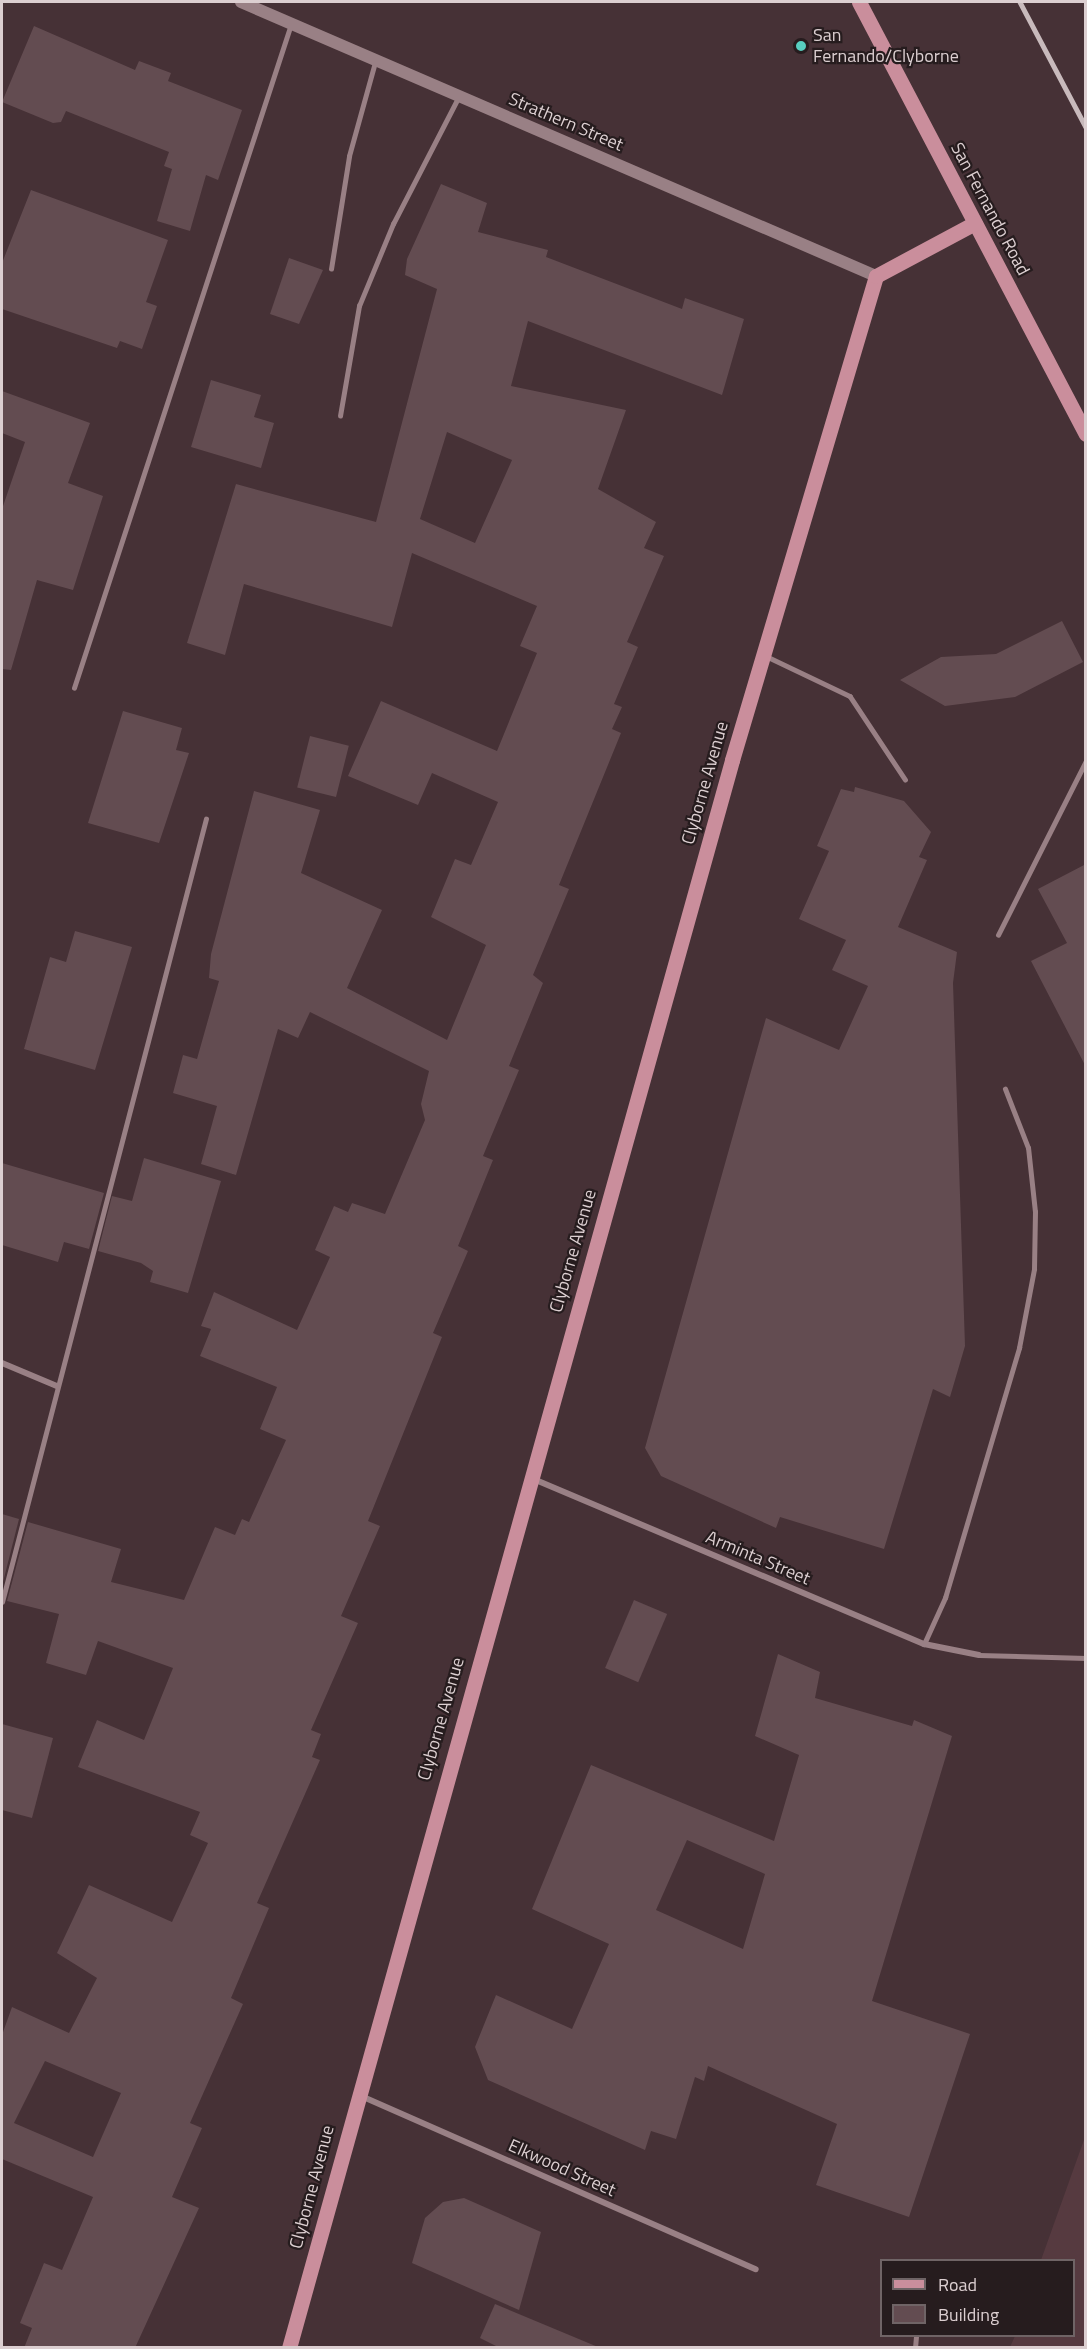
<!DOCTYPE html>
<html>
<head>
<meta charset="utf-8">
<style>
	body { margin:0 }
	#map { position:relative; width:1087px; height:2349px; overflow:hidden; background:#463136; font-family:"Titillium Web",sans-serif }
	div>[style] { position:absolute }
	.built>* { inset:0; background:#563a40 }
	.building>* { inset:0; background:#634c51; transform-origin:0 0 }
	.service>* { height:4.5px; margin:-2.25px; padding:0 2.25px; transform-origin:2.25px; border-radius:2.25px; background:#998085 }
	.minor>* { height:6px; margin:-3px; padding:0 3px; transform-origin:3px; border-radius:3px; background:#998085 }
	.secondary>* { height:12px; margin:-6px; padding:0 6px; transform-origin:6px; border-radius:6px; background:#998085 }
	.primary>* { height:15px; margin:-7.5px; padding:0 7.5px; transform-origin:7.5px; border-radius:7.5px; background:#ca8e9c }
	.rail>* { height:4.5px; margin:-2.25px; padding:0 2.25px; transform-origin:2.25px; border-radius:2.25px; background:#c8babc }
	.dots>* { width:16px; height:16px; translate:-50% -50%; box-sizing:border-box; border:3px solid #261c1e; border-radius:50% }
	span { translate:-50% -50%; white-space:nowrap; text-align:center; line-height:1.15; -webkit-text-stroke:4.5px #261c1e; paint-order:stroke }
	.poi-label { font-size:18px; color:#dccfd1 }
	.left { translate:0 -50%; text-align:left }
	.street-label { font-size:18px; color:#dccfd1 }
	.frame { position:absolute; inset:0; border:3px solid #dccfd1; pointer-events:none }
	.legend { position:absolute; left:880px; top:2259px; width:195px; height:78px; box-sizing:border-box; background:#261c1e; border:2px solid #6f6466; margin:0; padding:8px 10px; list-style:none; font-size:18px; color:#dccfd1 }
	.legend li { display:flex; align-items:center; gap:12px; height:30px }
	.legend b { width:30px; border:2px solid #6f6466 }
</style>
</head>
<body>
<div id="map">
	<div class="built">
		<i style="clip-path:polygon(1085px 2137px,1085px 2347px,1010px 2347px,1015px 2336px,1074px 2336px,1074px 2260px,1041px 2260px)"></i>
	</div>
	<div class="building">
		<i style="clip-path:polygon(34px 26px,135px 70px,139px 61px,171px 73px,168px 81px,242px 110px,218px 180px,206px 175px,190px 231px,157px 221px,172px 169px,164px 166px,169px 152px,66px 111px,61px 122px,53px 123px,2px 102px)"></i>
		<i style="clip-path:polygon(evenodd,441px 184px,487px 203px,478px 232px,548px 250px,546px 257px,682px 309px,685px 298px,744px 319px,722px 395px,528px 321px,511px 386px,626px 410px,598px 489px,656px 522px,644px 548px,664px 556px,627px 642px,638px 647px,614px 704px,622px 707px,612px 729px,621px 733px,559px 885px,569px 889px,533px 975px,543px 983px,509px 1066px,519px 1070px,483px 1156px,493px 1160px,458px 1246px,468px 1251px,433px 1333px,442px 1337px,368px 1521px,380px 1526px,341px 1616px,358px 1623px,311px 1730px,321px 1734px,312px 1757px,320px 1760px,257px 1903px,269px 1908px,231px 1998px,243px 2004px,190px 2123px,202px 2128px,172px 2197px,199px 2208px,135px 2348px,24px 2348px,32px 2328px,20px 2323px,44px 2263px,62px 2270px,93px 2197px,2px 2159px,2px 2035px,12px 2007px,69px 2033px,97px 1978px,57px 1953px,89px 1885px,172px 1922px,208px 1843px,190px 1835px,200px 1812px,78px 1767px,97px 1720px,144px 1740px,173px 1668px,98px 1641px,86px 1675px,46px 1663px,59px 1614px,7px 1601px,28px 1522px,121px 1549px,111px 1582px,184px 1600px,215px 1527px,235px 1535px,242px 1519px,249px 1522px,286px 1440px,260px 1429px,277px 1387px,200px 1356px,211px 1329px,201px 1326px,214px 1292px,297px 1330px,330px 1257px,315px 1250px,334px 1206px,348px 1212px,352px 1203px,385px 1214px,425px 1120px,421px 1104px,429px 1071px,310px 1012px,298px 1038px,278px 1029px,236px 1175px,201px 1164px,217px 1106px,173px 1093px,183px 1055px,197px 1059px,219px 981px,209px 978px,211px 954px,254px 791px,320px 810px,301px 873px,382px 910px,347px 988px,447px 1040px,486px 945px,431px 917px,455px 859px,471px 865px,498px 802px,432px 773px,418px 805px,348px 776px,381px 701px,497px 751px,537px 653px,520px 646px,537px 606px,412px 553px,392px 627px,244px 584px,225px 655px,187px 643px,236px 484px,376px 522px,437px 289px,405px 275px,407px 259px,441px 184px,447px 432px,512px 460px,475px 543px,420px 519px,447px 432px,441px 184px,45px 2061px,121px 2093px,93px 2157px,14px 2123px,45px 2061px)"></i>
		<i style="clip-path:polygon(31px 190px,168px 240px,146px 302px,157px 306px,142px 349px,120px 341px,117px 348px,2px 309px,2px 263px)"></i>
		<i style="clip-path:polygon(289px 258px,323px 270px,299px 324px,270px 314px)"></i>
		<i style="clip-path:polygon(211px 380px,261px 395px,254px 417px,274px 423px,261px 468px,191px 447px)"></i>
		<i style="clip-path:polygon(2px 391px,90px 423px,68px 483px,103px 496px,73px 590px,37px 580px,11px 670px,2px 669px,2px 509px,25px 442px,2px 433px)"></i>
		<i style="clip-path:polygon(1062px 621px,1083px 662px,1015px 697px,945px 706px,900px 680px,941px 657px,996px 654px)"></i>
		<i style="clip-path:polygon(123px 711px,182px 728px,176px 750px,189px 753px,159px 843px,88px 823px)"></i>
		<i style="left:310px;top:736px;width:40px;height:53px;rotate:14deg"></i>
		<i style="clip-path:polygon(855px 787px,904px 801px,931px 832px,919px 857px,927px 860px,898px 927px,957px 952px,953px 983px,965px 1346px,950px 1397px,933px 1389px,884px 1549px,780px 1517px,776px 1528px,661px 1476px,645px 1448px,766px 1018px,839px 1050px,868px 986px,832px 970px,846px 940px,799px 919px,829px 851px,817px 846px,841px 789px,854px 792px)"></i>
		<i style="clip-path:polygon(1086px 864px,1086px 1067px,1031px 961px,1067px 943px,1038px 889px)"></i>
		<i style="clip-path:polygon(75px 931px,132px 947px,95px 1070px,24px 1049px,50px 957px,66px 962px)"></i>
		<i style="clip-path:polygon(144px 1158px,221px 1181px,188px 1293px,150px 1282px,153px 1271px,141px 1263px,98px 1251px,112px 1196px,132px 1201px)"></i>
		<i style="clip-path:polygon(2px 1163px,104px 1193px,89px 1249px,64px 1242px,58px 1262px,2px 1245px)"></i>
		<i style="clip-path:polygon(2px 1514px,19px 1519px,2px 1586px)"></i>
		<i style="left:634px;top:1600px;width:36px;height:74px;rotate:23deg"></i>
		<i style="clip-path:polygon(evenodd,778px 1654px,820px 1672px,815px 1698px,912px 1726px,914px 1720px,952px 1736px,872px 2001px,970px 2034px,909px 2217px,816px 2185px,837px 2124px,708px 2066px,704px 2081px,695px 2077px,676px 2139px,651px 2131px,645px 2150px,488px 2080px,475px 2047px,496px 1995px,572px 2029px,609px 1944px,532px 1909px,591px 1765px,774px 1841px,799px 1755px,755px 1736px,778px 1654px,687px 1840px,765px 1874px,743px 1949px,656px 1910px,687px 1840px)"></i>
		<i style="clip-path:polygon(2px 1724px,53px 1738px,32px 1818px,2px 1810px)"></i>
		<i style="clip-path:polygon(464px 2198px,541px 2232px,519px 2310px,412px 2263px,425px 2218px,443px 2202px)"></i>
		<i style="clip-path:polygon(495px 2304px,598px 2347px,598px 2348px,500px 2348px,480px 2338px)"></i>
	</div>
	<div class="service">
		<i style="left:331px;top:269px;width:114px;rotate:-80.9deg"></i>
		<i style="left:349px;top:156px;width:98px;rotate:-74.5deg"></i>
		<i style="left:340px;top:416px;width:112px;rotate:-80.2deg"></i>
		<i style="left:359px;top:306px;width:89px;rotate:-67.5deg"></i>
		<i style="left:393px;top:224px;width:142px;rotate:-62.7deg"></i>
		<i style="left:766px;top:656px;width:93px;rotate:25.5deg"></i>
		<i style="left:850px;top:696px;width:100px;rotate:56.5deg"></i>
		<i style="left:74px;top:688px;width:699px;rotate:-71.9deg"></i>
		<i style="left:998px;top:935px;width:195px;rotate:-63.2deg"></i>
		<i style="left:2px;top:1602px;width:809px;rotate:-75.4deg"></i>
		<i style="left:924px;top:1644px;width:51px;rotate:-65.5deg"></i>
		<i style="left:945px;top:1598px;width:261px;rotate:-73.5deg"></i>
		<i style="left:1019px;top:1348px;width:80px;rotate:-79.2deg"></i>
		<i style="left:1034px;top:1269px;width:57px;rotate:-89deg"></i>
		<i style="left:1035px;top:1212px;width:64px;rotate:-96.2deg"></i>
		<i style="left:1028px;top:1148px;width:63px;rotate:-111.3deg"></i>
		<i style="left:979px;top:1655px;width:107px;rotate:1.6deg"></i>
		<i style="left:915px;top:2348px;width:12px;rotate:-85deg"></i>
	</div>
	<div class="minor">
		<i style="left:2px;top:1363px;width:60px;rotate:22.7deg"></i>
		<i style="left:531px;top:1478px;width:427px;rotate:22.9deg"></i>
		<i style="left:924px;top:1644px;width:56px;rotate:11.3deg"></i>
		<i style="left:361px;top:2096px;width:431px;rotate:23.7deg"></i>
	</div>
	<div class="secondary">
		<i style="left:241px;top:2px;width:692px;rotate:23.34deg"></i>
	</div>
	<div class="primary">
		<i style="left:859px;top:2px;width:488px;rotate:62.3deg"></i>
		<i style="left:289px;top:2348px;width:1649px;rotate:-74.41deg"></i>
		<i style="left:732px;top:760px;width:505px;rotate:-73.43deg"></i>
		<i style="left:876px;top:276px;width:112px;rotate:-28.2deg"></i>
	</div>
	<div class="rail">
		<i style="left:1020px;top:2px;width:141px;rotate:62.2deg"></i>
	</div>
	<div class="dots">
		<i style="left:801px;top:46px;background:#58cec0"></i>
	</div>
	<div class="poi-label">
		<span class="left" style="left:813px;top:46px">San<br>Fernando/Clyborne</span>
	</div>
	<div class="street-label">
		<span style="left:566px;top:122px;rotate:23deg">Strathern Street</span>
		<span style="left:990px;top:209px;rotate:62deg">San Fernando Road</span>
		<span style="left:705px;top:783px;rotate:-74deg">Clyborne Avenue</span>
		<span style="left:573px;top:1251px;rotate:-74deg">Clyborne Avenue</span>
		<span style="left:758px;top:1558px;rotate:23deg">Arminta Street</span>
		<span style="left:441px;top:1719px;rotate:-74deg">Clyborne Avenue</span>
		<span style="left:562px;top:2168px;rotate:24deg">Elkwood Street</span>
		<span style="left:312px;top:2187px;rotate:-75deg">Clyborne Avenue</span>
	</div>
	<div class="frame"></div>
	<ul class="legend">
	<li><b style="height:8px;background:#ca8e9c"></b>Road</li>
	<li><b style="height:16px;background:#634c51"></b>Building</li>
	</ul>
</div>
</body>
</html>
